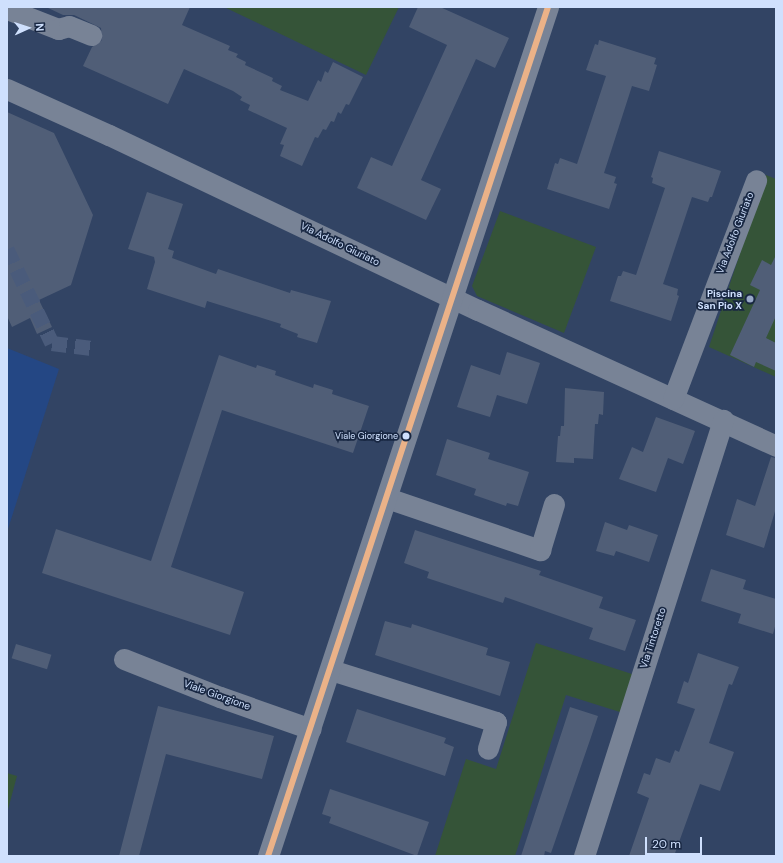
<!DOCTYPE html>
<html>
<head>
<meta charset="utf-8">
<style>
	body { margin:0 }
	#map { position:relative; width:783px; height:863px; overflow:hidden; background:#324464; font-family:"DM Sans",sans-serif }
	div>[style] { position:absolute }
	.built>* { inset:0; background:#244784 }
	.green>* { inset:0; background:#355438 }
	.building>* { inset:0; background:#505e77; transform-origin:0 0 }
	.pedestrian-tunnel>* { height:15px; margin-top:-7.5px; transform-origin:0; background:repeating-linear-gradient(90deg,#4a5b7b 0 15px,transparent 0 23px) }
	.minor>* { height:21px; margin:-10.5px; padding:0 10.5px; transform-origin:10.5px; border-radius:10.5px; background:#788396 }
	.bus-1>* { height:6px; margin:-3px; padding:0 3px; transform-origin:3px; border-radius:3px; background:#ebb288 }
	.dots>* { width:11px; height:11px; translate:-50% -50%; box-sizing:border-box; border:2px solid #182742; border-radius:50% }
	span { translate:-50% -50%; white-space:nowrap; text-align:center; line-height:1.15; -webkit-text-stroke:3.5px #182742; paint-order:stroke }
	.bus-label { font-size:9px; color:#cfe0fd }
	.right { translate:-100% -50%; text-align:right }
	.street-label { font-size:10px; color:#cfe0fd }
	.poi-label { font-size:10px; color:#cfe0fd; font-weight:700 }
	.frame { position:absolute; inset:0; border:8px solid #cfe0fd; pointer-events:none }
	.north { position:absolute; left:8px; top:8px; width:40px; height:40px; -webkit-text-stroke:3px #182742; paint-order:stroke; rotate:87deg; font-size:11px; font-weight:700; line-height:16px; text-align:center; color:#cfe0fd }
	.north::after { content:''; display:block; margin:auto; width:14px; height:18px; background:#cfe0fd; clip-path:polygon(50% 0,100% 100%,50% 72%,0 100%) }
	.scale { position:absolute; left:645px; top:837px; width:57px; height:18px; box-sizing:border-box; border:2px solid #cfe0fd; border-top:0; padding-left:5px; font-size:12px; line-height:14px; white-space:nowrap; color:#cfe0fd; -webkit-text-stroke:3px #182742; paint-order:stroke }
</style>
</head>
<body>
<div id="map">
	<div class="built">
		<i style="clip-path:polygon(7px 348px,59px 369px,7px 532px)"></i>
	</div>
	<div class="green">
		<i style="clip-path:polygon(224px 7px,399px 7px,366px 75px)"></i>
		<i style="clip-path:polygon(766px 175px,776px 179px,776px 377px,709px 347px)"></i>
		<i style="clip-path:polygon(500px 211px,596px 247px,564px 333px,477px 296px,472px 286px)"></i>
		<i style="clip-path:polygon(536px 643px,635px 675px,623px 713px,566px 695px,515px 856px,435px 856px,466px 759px,496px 769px)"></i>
		<i style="clip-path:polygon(7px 773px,17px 776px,7px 813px)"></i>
	</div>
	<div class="building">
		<i style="clip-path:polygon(46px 7px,190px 7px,182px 25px,230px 46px,228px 50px,238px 54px,236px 57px,246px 62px,245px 65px,273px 78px,272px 81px,282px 86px,280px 90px,308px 101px,318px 80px,321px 82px,325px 71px,328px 73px,333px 62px,363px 77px,349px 105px,346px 104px,341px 114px,338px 112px,334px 122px,331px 121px,326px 130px,323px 129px,318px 138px,315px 137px,302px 166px,280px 156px,284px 145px,280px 144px,287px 128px,248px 110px,250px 105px,240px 100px,242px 97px,233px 91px,184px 69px,168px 104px,83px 66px,92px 47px,102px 40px,101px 28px,74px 15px,63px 15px)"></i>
		<i style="clip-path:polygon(418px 7px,440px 7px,509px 38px,495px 68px,476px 59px,421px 180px,441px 189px,426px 220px,357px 188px,371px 157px,392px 166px,447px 45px,409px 27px)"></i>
		<i style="clip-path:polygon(599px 40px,656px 58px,654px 64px,657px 65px,649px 91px,632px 86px,604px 173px,616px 177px,614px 183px,617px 184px,609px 209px,547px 189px,555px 163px,558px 164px,560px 158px,577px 164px,606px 76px,586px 70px,595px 44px,598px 45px)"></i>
		<i style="clip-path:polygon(7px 112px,54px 133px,93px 215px,71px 285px,39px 300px,52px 327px,37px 334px,30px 318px,12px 327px,7px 316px)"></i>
		<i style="clip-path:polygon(659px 151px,721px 171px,712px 197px,710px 197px,708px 202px,692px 197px,663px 284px,678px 289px,677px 295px,679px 296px,671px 321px,610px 301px,618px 276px,621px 276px,623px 271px,636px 275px,665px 188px,652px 183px,653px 178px,651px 177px)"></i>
		<i style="clip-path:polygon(147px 192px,183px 204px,168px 249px,174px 251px,172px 258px,216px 274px,218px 269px,290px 293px,291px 290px,331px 301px,317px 343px,297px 337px,298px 334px,280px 327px,281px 324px,207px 301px,205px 308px,147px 289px,155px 262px,154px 257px,128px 249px)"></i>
		<i style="clip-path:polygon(776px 255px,776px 316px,766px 338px,776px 343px,776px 371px,756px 362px,754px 367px,730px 355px,760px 290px,750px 285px,762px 260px,771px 265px)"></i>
		<i style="clip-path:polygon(507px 352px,540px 363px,527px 404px,497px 395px,490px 417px,457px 407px,471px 365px,500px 375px)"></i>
		<i style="clip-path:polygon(219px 355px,256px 368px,257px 365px,276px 371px,275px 375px,313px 388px,314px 384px,333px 390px,332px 394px,369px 406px,353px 453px,222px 410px,171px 567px,244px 592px,230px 635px,42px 573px,56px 529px,151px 561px)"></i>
		<i style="clip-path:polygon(565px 388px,604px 392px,603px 415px,599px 414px,598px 424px,595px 424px,593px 459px,574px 458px,574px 463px,556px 462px,558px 436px,560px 436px,561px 426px,564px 426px)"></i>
		<i style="clip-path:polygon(656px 417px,695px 431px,683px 464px,668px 458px,656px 492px,619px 479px,632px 447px,643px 452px)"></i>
		<i style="clip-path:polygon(447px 439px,490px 453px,488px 459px,529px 472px,518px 506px,507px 503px,506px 506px,474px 495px,476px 489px,436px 475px)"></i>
		<i style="clip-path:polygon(771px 457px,776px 458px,776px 508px,764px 548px,726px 535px,737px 499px,755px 506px)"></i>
		<i style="clip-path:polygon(605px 522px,627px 530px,629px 525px,658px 535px,649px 562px,616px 551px,614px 556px,596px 551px)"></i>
		<i style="clip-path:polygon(415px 530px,541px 571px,539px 575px,603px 597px,599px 608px,636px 620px,625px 651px,589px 639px,593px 628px,505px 597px,503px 603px,427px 578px,429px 572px,404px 563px)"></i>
		<i style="clip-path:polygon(711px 569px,746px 580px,743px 589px,776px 599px,776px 623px,773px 634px,738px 623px,741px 614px,701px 601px)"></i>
		<i style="clip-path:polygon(385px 621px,411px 628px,412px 624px,488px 648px,486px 655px,510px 662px,500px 696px,375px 655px)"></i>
		<i style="left:16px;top:644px;width:37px;height:15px;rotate:17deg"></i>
		<i style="clip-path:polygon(698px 653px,739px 667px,732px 685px,729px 684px,709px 743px,734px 752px,720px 791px,700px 784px,674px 856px,629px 856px,649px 798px,637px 793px,644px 773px,650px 775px,656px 758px,670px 763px,675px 750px,679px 752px,695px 709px,677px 703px,684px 681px,688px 683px)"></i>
		<i style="clip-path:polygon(158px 706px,274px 736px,262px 779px,166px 754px,139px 856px,119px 856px)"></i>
		<i style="clip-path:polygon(570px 707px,598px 716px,590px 740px,551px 853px,545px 851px,544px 856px,521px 856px)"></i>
		<i style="clip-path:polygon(357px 709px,446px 738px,444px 743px,454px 747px,445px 776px,346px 742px)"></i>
		<i style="clip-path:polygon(330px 789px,429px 822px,417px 856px,329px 823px,331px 817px,322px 814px)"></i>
	</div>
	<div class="pedestrian-tunnel">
		<i style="left:7px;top:249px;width:104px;rotate:64.4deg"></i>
		<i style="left:52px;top:343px;width:40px;rotate:7.1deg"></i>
	</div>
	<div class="minor">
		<i style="left:7px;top:9px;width:55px;rotate:21.4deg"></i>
		<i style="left:58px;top:29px;width:11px;rotate:-15deg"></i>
		<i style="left:69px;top:26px;width:24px;rotate:22deg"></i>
		<i style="left:7px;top:89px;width:112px;rotate:24.3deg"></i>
		<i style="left:109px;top:135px;width:408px;rotate:25.4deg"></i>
		<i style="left:478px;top:310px;width:328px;rotate:24.5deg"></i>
		<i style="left:673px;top:399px;width:234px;rotate:-69.2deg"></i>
		<i style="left:387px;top:498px;width:162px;rotate:18.8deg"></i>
		<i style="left:540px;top:550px;width:48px;rotate:-73.1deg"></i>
		<i style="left:124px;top:659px;width:103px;rotate:21.6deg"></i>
		<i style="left:220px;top:697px;width:96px;rotate:19.4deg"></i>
		<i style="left:331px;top:670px;width:173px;rotate:17.5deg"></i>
		<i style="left:496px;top:722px;width:28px;rotate:107deg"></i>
		<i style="left:268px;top:856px;width:894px;rotate:-71.75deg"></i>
		<i style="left:584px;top:856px;width:458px;rotate:-72.3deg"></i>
	</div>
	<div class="bus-1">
		<i style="left:268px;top:856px;width:894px;rotate:-71.75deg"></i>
	</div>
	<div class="dots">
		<i style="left:750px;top:299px;background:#98a9c7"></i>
		<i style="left:406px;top:436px;background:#cfe0fd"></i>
	</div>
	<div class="bus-label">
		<span class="right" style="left:398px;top:436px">Viale Giorgione</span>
	</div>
	<div class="street-label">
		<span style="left:735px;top:233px;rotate:-69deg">Via Adolfo Giuriato</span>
		<span style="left:340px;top:244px;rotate:26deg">Via Adolfo Giuriato</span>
		<span style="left:653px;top:638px;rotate:-72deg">Via Tintoretto</span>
		<span style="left:217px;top:695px;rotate:20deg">Viale Giorgione</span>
	</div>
	<div class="poi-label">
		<span class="right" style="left:742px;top:299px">Piscina<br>San Pio X</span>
	</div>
	<div class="frame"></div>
	<div class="north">N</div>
	<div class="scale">20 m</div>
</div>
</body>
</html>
